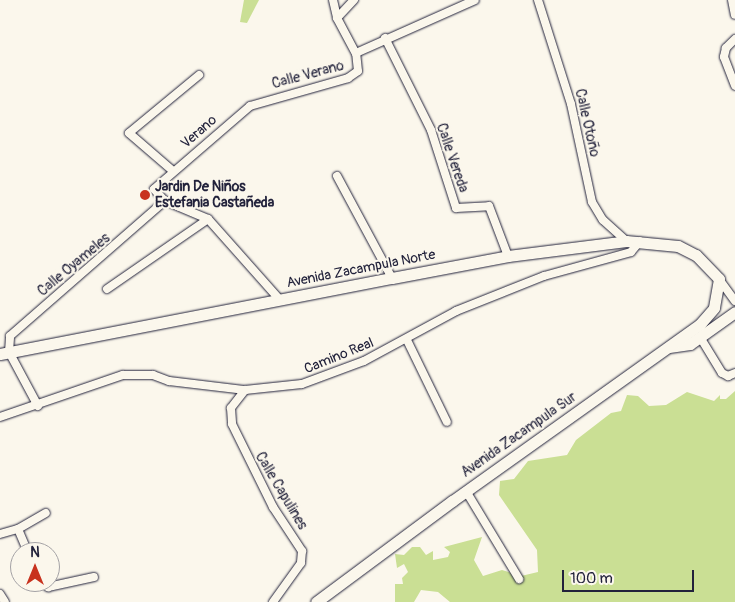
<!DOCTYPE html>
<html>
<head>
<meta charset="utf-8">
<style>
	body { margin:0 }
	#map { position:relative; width:735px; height:602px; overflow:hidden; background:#fbf7ec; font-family:Pangolin,sans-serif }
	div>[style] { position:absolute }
	.green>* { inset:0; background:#cadf94 }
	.roads { filter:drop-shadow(0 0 1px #22223b) drop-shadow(0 0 1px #22223b) }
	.street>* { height:8px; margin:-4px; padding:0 4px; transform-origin:4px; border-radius:4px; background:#fbf7ec }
	.secondary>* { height:11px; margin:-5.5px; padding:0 5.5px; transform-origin:5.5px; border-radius:5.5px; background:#fbf7ec }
	.dots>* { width:14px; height:14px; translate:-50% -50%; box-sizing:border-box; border:2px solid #fbf7ec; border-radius:50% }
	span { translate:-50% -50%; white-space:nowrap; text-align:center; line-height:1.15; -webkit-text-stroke:4px #fbf7ec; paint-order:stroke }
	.street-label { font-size:14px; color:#22223b }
	.poi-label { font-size:14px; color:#22223b; font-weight:700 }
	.left { translate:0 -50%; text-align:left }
	.north { position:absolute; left:10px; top:542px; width:50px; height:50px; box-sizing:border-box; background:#fbf7ec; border:1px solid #a4a2a5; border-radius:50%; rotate:0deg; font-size:14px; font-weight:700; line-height:20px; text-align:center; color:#22223b }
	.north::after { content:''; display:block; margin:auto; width:18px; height:22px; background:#c8321e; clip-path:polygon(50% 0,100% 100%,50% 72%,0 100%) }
	.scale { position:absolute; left:562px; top:570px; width:132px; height:22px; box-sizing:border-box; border:2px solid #22223b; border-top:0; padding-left:6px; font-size:15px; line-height:18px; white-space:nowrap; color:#22223b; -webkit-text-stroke:4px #fbf7ec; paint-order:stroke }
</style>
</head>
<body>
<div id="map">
	<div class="green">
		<i style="clip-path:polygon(244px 0,259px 0,247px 23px,240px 22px)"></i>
		<i style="clip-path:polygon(735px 391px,735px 602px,450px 602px,438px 592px,421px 590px,414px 602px,395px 602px,395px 584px,403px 584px,402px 578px,408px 572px,404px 564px,397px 568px,395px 554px,404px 555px,412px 547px,420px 547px,426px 555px,433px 551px,433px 560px,448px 557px,450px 552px,444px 547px,482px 537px,474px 560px,483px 576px,502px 570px,521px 576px,538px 572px,537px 550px,499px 495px,500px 481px,514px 479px,528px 461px,567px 455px,576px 440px,611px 413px,621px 411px,627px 395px,638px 396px,649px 406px,666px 405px,687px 392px,714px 401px,720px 395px,720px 399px,726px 399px)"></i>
	</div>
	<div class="roads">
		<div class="street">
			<i style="left:333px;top:0;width:18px;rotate:77deg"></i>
			<i style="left:337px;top:18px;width:40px;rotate:62deg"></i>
			<i style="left:538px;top:0;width:109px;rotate:72.4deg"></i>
			<i style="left:571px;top:104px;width:100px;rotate:77.9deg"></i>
			<i style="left:592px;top:202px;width:21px;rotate:59deg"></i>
			<i style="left:603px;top:220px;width:31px;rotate:42deg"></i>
			<i style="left:732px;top:0;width:15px;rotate:79deg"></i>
			<i style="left:337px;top:18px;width:25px;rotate:-47deg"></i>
			<i style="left:385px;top:38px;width:103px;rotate:63.4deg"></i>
			<i style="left:431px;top:130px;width:82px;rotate:72.2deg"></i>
			<i style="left:456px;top:208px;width:33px;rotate:-3deg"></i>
			<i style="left:489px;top:206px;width:53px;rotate:69.2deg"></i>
			<i style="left:735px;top:39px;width:13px;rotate:135deg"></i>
			<i style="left:726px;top:48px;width:9px;rotate:103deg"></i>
			<i style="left:724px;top:57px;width:31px;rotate:69deg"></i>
			<i style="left:173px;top:171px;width:58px;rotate:-139.2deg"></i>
			<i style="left:129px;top:133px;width:91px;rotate:-39.6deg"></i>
			<i style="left:337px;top:176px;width:116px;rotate:61.7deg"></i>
			<i style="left:719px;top:279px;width:27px;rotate:54deg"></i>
			<i style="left:107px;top:289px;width:123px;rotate:-34.7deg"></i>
			<i style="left:280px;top:300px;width:108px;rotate:-131.6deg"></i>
			<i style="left:208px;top:219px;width:47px;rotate:-157.3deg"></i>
			<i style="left:165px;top:201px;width:16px;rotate:-133deg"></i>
			<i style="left:154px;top:189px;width:127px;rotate:-40.8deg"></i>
			<i style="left:250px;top:106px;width:102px;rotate:-15.9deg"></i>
			<i style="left:348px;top:78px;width:12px;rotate:-35deg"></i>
			<i style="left:358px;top:71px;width:18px;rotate:-96deg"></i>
			<i style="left:356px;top:53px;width:130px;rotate:-24deg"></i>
			<i style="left:700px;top:337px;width:42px;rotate:58.6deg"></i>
			<i style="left:722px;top:373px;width:7px;rotate:27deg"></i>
			<i style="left:728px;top:376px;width:8px;rotate:-23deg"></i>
			<i style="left:407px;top:340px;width:91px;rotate:64deg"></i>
			<i style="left:245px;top:390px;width:23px;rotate:128deg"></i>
			<i style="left:231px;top:408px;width:16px;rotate:86deg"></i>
			<i style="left:232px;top:424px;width:93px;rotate:63.7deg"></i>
			<i style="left:273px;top:507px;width:53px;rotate:56.6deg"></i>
			<i style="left:302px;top:551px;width:12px;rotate:95deg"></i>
			<i style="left:301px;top:563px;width:48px;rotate:125.7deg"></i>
			<i style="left:38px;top:406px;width:61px;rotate:-118.2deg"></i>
			<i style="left:9px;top:352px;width:16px;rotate:-86deg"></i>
			<i style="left:10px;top:336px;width:206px;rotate:-41.1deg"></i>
			<i style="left:0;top:417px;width:130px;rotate:-18.9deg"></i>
			<i style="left:123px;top:375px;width:30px"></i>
			<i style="left:153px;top:375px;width:17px;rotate:21deg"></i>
			<i style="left:169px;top:381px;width:77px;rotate:6.8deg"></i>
			<i style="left:245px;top:390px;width:57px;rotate:-6deg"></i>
			<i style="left:302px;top:384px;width:66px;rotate:-20.4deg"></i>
			<i style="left:364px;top:361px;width:105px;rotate:-28.5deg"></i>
			<i style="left:456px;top:311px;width:95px;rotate:-21.7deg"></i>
			<i style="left:544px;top:276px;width:90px;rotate:-15.4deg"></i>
			<i style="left:631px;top:252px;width:14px;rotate:-51deg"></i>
			<i style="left:466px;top:491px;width:103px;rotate:58.9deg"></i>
			<i style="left:18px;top:529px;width:25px;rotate:67deg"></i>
			<i style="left:0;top:534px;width:19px;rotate:-16deg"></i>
			<i style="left:18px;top:529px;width:32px;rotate:-30deg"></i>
			<i style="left:41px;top:582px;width:9px;rotate:36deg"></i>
			<i style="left:48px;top:587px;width:47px;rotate:-12.3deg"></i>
			<i style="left:0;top:594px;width:9px;rotate:58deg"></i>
		</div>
		<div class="secondary">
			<i style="left:669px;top:347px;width:21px;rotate:-8deg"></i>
			<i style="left:690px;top:344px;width:55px;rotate:-35.4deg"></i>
			<i style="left:0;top:354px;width:399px;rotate:-11deg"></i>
			<i style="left:392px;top:278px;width:118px;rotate:-10.7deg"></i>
			<i style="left:508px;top:256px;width:119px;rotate:-7.2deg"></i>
			<i style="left:626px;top:241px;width:52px;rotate:5.5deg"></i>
			<i style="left:678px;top:246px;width:20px;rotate:27deg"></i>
			<i style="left:696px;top:255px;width:33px;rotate:46deg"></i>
			<i style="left:719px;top:279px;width:29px;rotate:100deg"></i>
			<i style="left:714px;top:308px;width:23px;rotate:131deg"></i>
			<i style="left:699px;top:325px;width:303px;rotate:144.5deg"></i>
			<i style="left:452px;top:501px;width:169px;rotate:143.4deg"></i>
		</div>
	</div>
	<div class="dots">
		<i style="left:145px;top:195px;background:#c8321e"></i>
	</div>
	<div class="street-label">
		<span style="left:308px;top:75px;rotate:-15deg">Calle Verano</span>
		<span style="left:587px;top:123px;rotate:77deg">Calle Otoño</span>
		<span style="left:199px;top:132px;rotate:-41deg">Verano</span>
		<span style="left:452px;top:158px;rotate:71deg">Calle Vereda</span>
		<span style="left:74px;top:265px;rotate:-40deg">Calle Oyameles</span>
		<span style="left:361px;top:269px;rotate:-11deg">Avenida Zacampula Norte</span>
		<span style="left:339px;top:356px;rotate:-22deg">Camino Real</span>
		<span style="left:519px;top:435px;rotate:-35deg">Avenida Zacampula Sur</span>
		<span style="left:281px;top:491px;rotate:59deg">Calle Capulines</span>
	</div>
	<div class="poi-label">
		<span class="left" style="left:155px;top:195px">Jardin De Niños<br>Estefania Castañeda</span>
	</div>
	<div class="north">N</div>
	<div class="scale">100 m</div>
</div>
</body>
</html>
